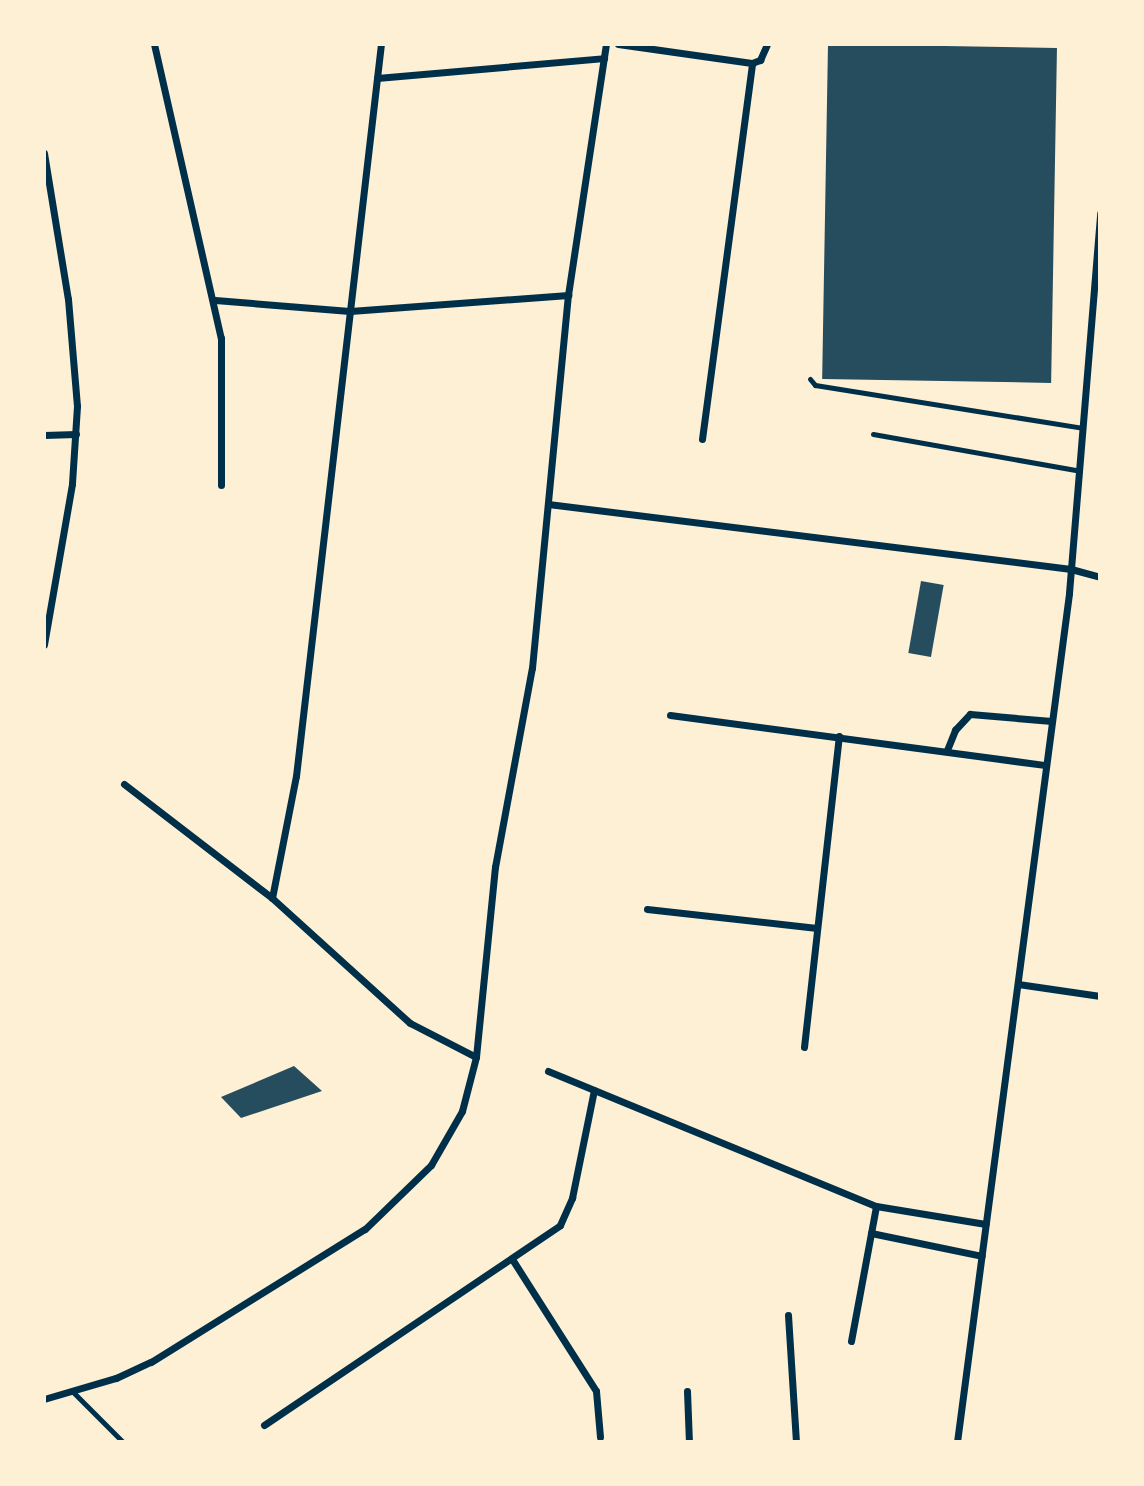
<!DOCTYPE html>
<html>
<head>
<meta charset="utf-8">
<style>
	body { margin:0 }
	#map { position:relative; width:1144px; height:1486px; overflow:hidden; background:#fdf0d5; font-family:"Roboto Serif",serif }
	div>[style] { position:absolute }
	.building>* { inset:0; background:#264d5e; transform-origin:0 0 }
	.service>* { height:5px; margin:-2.5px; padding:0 2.5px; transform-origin:2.5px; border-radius:2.5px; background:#003049 }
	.minor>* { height:7px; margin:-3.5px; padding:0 3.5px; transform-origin:3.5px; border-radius:3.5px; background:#003049 }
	span { translate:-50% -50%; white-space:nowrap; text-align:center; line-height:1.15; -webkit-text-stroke:7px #fdf0d5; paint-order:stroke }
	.frame { position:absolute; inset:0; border:46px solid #fdf0d5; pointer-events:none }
</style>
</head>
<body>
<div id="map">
	<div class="building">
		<i style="left:828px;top:44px;width:229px;height:335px;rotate:1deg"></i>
		<i style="left:921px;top:581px;width:23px;height:73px;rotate:10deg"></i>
		<i style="clip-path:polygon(294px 1066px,322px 1091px,241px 1118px,221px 1097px)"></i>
	</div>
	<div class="service">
		<i style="left:810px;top:379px;width:8px;rotate:50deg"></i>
		<i style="left:815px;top:385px;width:271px;rotate:9.1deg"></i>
		<i style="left:873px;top:434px;width:210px;rotate:10.1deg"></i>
		<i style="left:72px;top:1391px;width:72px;rotate:45deg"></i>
	</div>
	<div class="minor">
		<i style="left:154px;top:44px;width:302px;rotate:77.2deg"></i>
		<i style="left:221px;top:338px;width:147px;rotate:90deg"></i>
		<i style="left:618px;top:44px;width:135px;rotate:8.1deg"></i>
		<i style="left:752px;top:63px;width:9px;rotate:-21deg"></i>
		<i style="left:760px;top:60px;width:17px;rotate:-66deg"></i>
		<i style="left:377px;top:78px;width:228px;rotate:-5deg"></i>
		<i style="left:44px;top:153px;width:148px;rotate:80.7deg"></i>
		<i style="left:68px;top:299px;width:107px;rotate:85.2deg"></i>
		<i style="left:77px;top:406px;width:78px;rotate:93.7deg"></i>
		<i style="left:72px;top:484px;width:163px;rotate:99.9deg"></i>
		<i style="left:215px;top:300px;width:135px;rotate:4.7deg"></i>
		<i style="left:350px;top:311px;width:219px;rotate:-4.2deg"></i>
		<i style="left:44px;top:435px;width:32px;rotate:-2deg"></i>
		<i style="left:702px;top:439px;width:379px;rotate:-82.4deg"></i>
		<i style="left:548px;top:504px;width:527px;rotate:7.08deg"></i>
		<i style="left:1071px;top:569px;width:30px;rotate:15deg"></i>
		<i style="left:670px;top:715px;width:379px;rotate:7.6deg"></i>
		<i style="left:947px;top:750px;width:22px;rotate:-68deg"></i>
		<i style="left:955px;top:730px;width:22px;rotate:-47deg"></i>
		<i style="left:970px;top:714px;width:82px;rotate:4.9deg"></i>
		<i style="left:124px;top:784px;width:187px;rotate:37.6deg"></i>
		<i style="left:272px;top:898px;width:186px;rotate:42.2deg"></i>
		<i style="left:410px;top:1023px;width:74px;rotate:27.3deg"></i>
		<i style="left:272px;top:898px;width:124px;rotate:-78.9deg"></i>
		<i style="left:296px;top:776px;width:737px;rotate:-83.38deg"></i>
		<i style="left:647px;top:909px;width:171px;rotate:6.4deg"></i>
		<i style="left:1018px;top:984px;width:83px;rotate:8.3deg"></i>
		<i style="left:804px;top:1047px;width:313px;rotate:-83.6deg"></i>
		<i style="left:548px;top:1071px;width:355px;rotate:22.4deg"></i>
		<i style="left:876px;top:1206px;width:111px;rotate:9.3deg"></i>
		<i style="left:871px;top:1233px;width:113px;rotate:11.7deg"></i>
		<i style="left:512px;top:1259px;width:156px;rotate:57.5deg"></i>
		<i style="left:596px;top:1391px;width:46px;rotate:85deg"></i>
		<i style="left:788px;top:1315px;width:127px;rotate:86.4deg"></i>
		<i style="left:851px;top:1341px;width:137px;rotate:-79.5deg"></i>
		<i style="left:687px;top:1391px;width:51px;rotate:87.8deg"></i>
		<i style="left:44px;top:1399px;width:75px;rotate:-16.3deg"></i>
		<i style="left:116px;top:1378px;width:38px;rotate:-25deg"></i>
		<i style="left:151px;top:1362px;width:252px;rotate:-31.9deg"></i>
		<i style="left:365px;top:1229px;width:92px;rotate:-44.1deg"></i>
		<i style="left:431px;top:1165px;width:62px;rotate:-60.1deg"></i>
		<i style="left:462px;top:1111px;width:56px;rotate:-75.5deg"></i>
		<i style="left:476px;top:1057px;width:191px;rotate:-84.3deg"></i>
		<i style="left:495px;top:867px;width:202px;rotate:-79.5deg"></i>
		<i style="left:532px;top:668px;width:375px;rotate:-84.5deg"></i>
		<i style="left:568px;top:295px;width:254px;rotate:-81.4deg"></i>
		<i style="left:264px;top:1425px;width:357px;rotate:-34deg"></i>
		<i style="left:560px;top:1225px;width:30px;rotate:-66deg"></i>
		<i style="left:572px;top:1198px;width:110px;rotate:-78.5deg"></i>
		<i style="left:957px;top:1442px;width:856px;rotate:-82.48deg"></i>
		<i style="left:1069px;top:593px;width:381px;rotate:-85.3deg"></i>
	</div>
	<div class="frame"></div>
</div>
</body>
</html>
